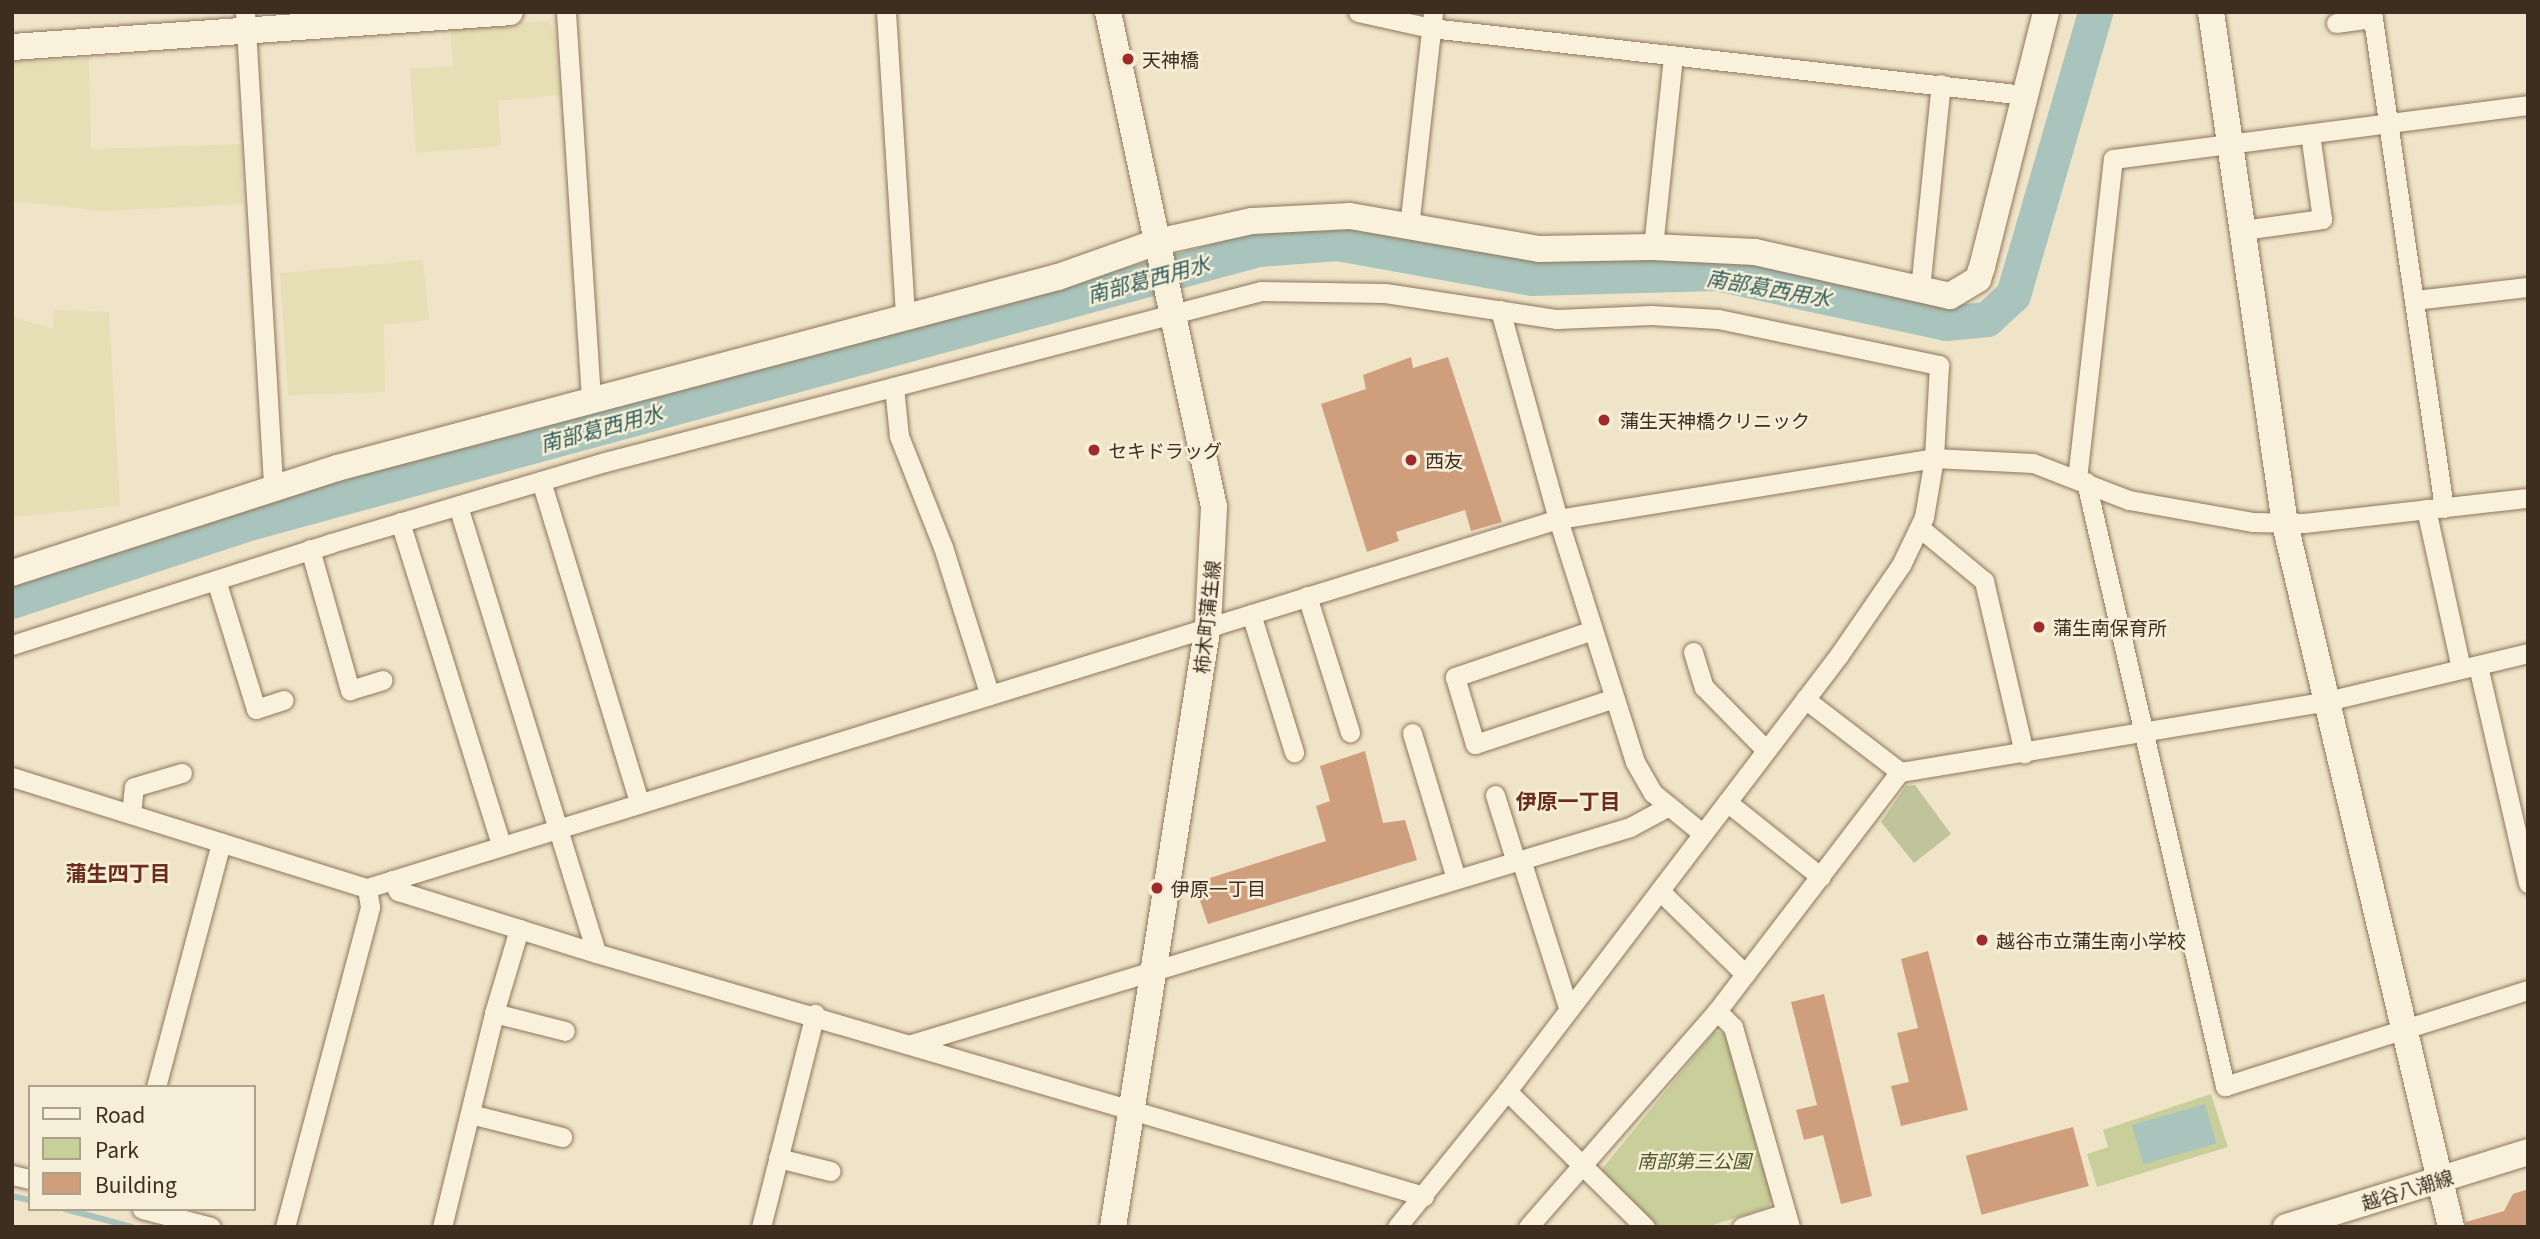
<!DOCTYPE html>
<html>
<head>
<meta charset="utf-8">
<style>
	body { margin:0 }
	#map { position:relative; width:2540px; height:1239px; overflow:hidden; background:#f0e4c8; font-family:Georgia,"Noto Sans JP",serif }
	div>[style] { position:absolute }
	.farmland>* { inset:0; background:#e6deb5 }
	.green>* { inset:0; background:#c9cf9b }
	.cemetery>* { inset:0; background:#bfc49a }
	.water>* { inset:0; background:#a9c4bc; transform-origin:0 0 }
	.stream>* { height:6px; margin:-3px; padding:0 3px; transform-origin:3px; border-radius:3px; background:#a9c4bc }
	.river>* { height:35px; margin:-17.5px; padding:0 17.5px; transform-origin:17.5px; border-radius:17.5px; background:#a9c4bc }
	.building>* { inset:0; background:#cf9f7d; transform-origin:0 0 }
	.roads { filter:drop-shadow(0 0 2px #8d765c) drop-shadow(0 0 2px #8d765c) }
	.street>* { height:19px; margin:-9.5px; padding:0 9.5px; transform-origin:9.5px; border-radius:9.5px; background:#faf1dc }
	.secondary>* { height:26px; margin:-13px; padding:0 13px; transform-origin:13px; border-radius:13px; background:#faf1dc }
	.dots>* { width:19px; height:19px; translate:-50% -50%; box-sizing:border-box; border:4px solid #f7eed8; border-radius:50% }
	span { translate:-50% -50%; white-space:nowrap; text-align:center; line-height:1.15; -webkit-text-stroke:5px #f7eed8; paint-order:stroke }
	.poi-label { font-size:19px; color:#3d2e20 }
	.left { translate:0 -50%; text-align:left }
	.street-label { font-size:19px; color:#3d2e20 }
	.park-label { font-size:19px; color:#4d5a26; font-style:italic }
	.water-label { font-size:21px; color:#2f5d5a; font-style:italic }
	.neighbourhood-label { font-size:21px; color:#6b2e1e; font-weight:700 }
	.frame { position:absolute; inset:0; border:14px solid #3d2e20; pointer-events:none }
	.legend { position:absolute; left:28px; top:1085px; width:228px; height:126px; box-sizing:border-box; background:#f7eed8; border:2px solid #ada18e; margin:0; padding:9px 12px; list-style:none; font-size:21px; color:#3d2e20 }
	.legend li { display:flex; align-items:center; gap:14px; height:35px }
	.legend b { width:35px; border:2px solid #ada18e }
</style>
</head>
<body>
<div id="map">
	<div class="farmland">
		<i style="clip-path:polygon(548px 21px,555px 30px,560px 95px,498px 101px,501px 146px,416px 153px,410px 69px,453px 66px,450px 27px)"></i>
		<i style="clip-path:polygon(89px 58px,91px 149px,240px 144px,243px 204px,102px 211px,12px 201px,12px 62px)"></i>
		<i style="clip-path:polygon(423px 260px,429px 320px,384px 325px,385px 392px,288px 395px,280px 273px)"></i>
		<i style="clip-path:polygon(55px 310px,109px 312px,120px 506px,12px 517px,12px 317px,53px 329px)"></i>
	</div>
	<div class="green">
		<i style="clip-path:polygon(1715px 1031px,1725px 1034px,1773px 1197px,1769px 1207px,1707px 1227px,1659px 1227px,1601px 1170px)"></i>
		<i style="clip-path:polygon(2211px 1094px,2228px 1147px,2097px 1187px,2087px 1154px,2108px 1147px,2103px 1130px)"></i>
	</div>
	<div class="cemetery">
		<i style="clip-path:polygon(1915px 785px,1951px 834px,1914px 863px,1881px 822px,1906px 786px)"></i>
	</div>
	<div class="water">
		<i style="left:2205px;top:1104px;width:41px;height:76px;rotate:74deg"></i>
	</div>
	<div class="stream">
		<i style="left:12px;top:1196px;width:18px;rotate:13deg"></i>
		<i style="left:65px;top:1209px;width:69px;rotate:15deg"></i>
	</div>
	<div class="river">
		<i style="left:12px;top:601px;width:253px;rotate:-18.2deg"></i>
		<i style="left:252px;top:522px;width:1042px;rotate:-15.18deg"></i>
		<i style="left:1258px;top:249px;width:79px;rotate:-4.3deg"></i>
		<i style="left:1337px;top:243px;width:198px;rotate:10.2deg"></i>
		<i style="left:1532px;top:278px;width:183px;rotate:-1.6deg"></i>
		<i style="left:1715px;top:273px;width:236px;rotate:12.2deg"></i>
		<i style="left:1946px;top:323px;width:41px;rotate:-5.6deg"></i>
		<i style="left:1987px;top:319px;width:35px;rotate:-43deg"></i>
		<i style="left:2013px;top:295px;width:295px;rotate:-73.8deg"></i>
	</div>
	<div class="building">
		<i style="clip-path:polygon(1411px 357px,1413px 368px,1448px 357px,1502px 522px,1471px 531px,1465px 510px,1396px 532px,1399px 541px,1367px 552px,1321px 404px,1366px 389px,1363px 375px)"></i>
		<i style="clip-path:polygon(1365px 751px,1383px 823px,1405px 820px,1417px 860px,1208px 924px,1194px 883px,1326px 841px,1316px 806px,1330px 801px,1320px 766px)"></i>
		<i style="clip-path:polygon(1928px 951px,1968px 1110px,1901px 1126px,1891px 1086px,1909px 1082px,1897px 1033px,1918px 1028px,1901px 959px)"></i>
		<i style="clip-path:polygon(1824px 994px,1872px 1196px,1841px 1204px,1823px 1135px,1804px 1140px,1796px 1110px,1817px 1105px,1791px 1002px)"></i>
		<i style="left:2073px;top:1127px;width:61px;height:111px;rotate:75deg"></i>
		<i style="clip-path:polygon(2528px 1189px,2528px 1227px,2466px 1227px,2466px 1222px,2504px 1211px,2513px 1194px)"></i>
	</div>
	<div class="roads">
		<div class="street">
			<i style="left:245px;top:12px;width:478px;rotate:86.6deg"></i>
			<i style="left:566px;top:12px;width:389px;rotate:86.3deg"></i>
			<i style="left:886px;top:12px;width:305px;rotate:86.4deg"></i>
			<i style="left:1358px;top:12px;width:75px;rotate:12.4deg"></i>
			<i style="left:1431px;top:28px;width:598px;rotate:6.44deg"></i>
			<i style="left:2372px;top:12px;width:501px;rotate:81.74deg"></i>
			<i style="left:2336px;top:23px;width:37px;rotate:-8deg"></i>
			<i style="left:1409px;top:227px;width:216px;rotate:-83.6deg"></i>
			<i style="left:2243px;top:230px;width:80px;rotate:-7.9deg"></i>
			<i style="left:2322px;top:219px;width:86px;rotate:-98deg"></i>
			<i style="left:1653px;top:247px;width:191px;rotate:-84deg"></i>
			<i style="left:1920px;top:289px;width:206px;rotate:-84.2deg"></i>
			<i style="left:2415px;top:300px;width:114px;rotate:-6.6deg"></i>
			<i style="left:1500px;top:310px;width:217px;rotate:74.5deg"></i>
			<i style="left:1558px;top:519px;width:255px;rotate:72.4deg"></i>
			<i style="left:1635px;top:762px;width:36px;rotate:60deg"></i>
			<i style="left:1653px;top:793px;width:63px;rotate:39.2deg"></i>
			<i style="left:894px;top:387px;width:49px;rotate:84.2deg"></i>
			<i style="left:899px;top:436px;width:119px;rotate:68.4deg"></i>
			<i style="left:943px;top:547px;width:153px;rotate:72.5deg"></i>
			<i style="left:2077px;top:479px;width:322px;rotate:-83.6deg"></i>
			<i style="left:2113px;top:159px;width:418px;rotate:-7.4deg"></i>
			<i style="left:541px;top:481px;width:335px;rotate:73deg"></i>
			<i style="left:2086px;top:482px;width:620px;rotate:77.04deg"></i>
			<i style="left:2225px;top:1086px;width:318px;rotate:-17.6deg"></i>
			<i style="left:458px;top:506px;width:468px;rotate:72.8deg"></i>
			<i style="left:2426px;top:509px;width:163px;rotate:77.6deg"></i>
			<i style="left:400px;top:522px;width:337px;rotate:72.6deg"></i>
			<i style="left:1920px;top:528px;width:83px;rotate:39.6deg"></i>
			<i style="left:1984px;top:581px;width:177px;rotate:76.9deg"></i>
			<i style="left:310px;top:549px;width:147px;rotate:74.2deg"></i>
			<i style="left:350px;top:690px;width:34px;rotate:-17deg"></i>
			<i style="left:216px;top:580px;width:135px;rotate:72.8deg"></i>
			<i style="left:256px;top:709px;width:29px;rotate:-18deg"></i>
			<i style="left:1307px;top:596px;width:143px;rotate:72.5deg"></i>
			<i style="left:1251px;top:614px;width:145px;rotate:72.7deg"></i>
			<i style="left:1593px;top:630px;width:146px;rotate:161.2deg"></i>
			<i style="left:1455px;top:677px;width:70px;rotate:73.4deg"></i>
			<i style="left:1475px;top:744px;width:147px;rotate:-18.2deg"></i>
			<i style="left:12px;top:645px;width:335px;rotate:-17.7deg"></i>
			<i style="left:331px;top:543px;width:286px;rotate:-16.5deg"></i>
			<i style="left:605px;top:462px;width:678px;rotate:-14.61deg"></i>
			<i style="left:1261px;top:291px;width:124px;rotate:0.9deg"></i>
			<i style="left:1385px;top:293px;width:174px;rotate:8.6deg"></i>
			<i style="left:1557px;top:319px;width:94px;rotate:-2.4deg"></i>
			<i style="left:1651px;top:315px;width:67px;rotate:3.4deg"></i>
			<i style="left:1718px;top:319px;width:226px;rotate:11.8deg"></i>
			<i style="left:1939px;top:365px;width:93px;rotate:93.1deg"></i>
			<i style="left:1934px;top:458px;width:60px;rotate:99.6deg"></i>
			<i style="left:1924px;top:517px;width:53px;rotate:115.6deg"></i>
			<i style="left:1901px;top:565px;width:109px;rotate:124.6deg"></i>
			<i style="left:1839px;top:655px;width:548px;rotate:127.29deg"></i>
			<i style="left:1507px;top:1091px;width:175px;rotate:129deg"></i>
			<i style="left:1693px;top:652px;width:37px;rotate:73deg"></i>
			<i style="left:1704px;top:687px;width:88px;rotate:45.5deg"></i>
			<i style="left:2478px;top:666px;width:223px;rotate:77deg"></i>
			<i style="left:1805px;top:699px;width:120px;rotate:37.5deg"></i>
			<i style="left:1412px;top:733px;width:152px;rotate:73.2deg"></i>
			<i style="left:12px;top:777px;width:372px;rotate:17.4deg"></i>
			<i style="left:367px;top:888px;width:1247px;rotate:-17.21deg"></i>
			<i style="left:1558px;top:519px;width:381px;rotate:-9.2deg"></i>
			<i style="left:1934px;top:458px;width:99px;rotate:2.9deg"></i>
			<i style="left:2033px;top:463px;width:103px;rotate:21.1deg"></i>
			<i style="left:2129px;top:500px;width:125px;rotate:10.1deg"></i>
			<i style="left:2252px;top:522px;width:52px;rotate:1.1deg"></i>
			<i style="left:2304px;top:523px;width:225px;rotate:-6.4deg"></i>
			<i style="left:1495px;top:795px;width:70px;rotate:72.6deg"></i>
			<i style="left:1727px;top:802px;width:120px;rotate:38.6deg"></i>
			<i style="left:131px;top:814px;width:27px;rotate:-84deg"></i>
			<i style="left:134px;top:787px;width:50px;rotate:-16.3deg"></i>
			<i style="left:1521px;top:860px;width:154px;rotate:72.3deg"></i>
			<i style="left:392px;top:880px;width:13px;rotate:61deg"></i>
			<i style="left:398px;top:891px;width:207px;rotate:17.4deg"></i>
			<i style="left:596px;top:953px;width:863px;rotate:16.36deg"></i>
			<i style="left:1660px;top:891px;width:119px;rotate:44.3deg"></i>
			<i style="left:1717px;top:1011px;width:23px;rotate:45deg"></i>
			<i style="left:1733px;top:1027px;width:208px;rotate:74.1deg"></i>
			<i style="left:494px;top:1013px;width:73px;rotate:14.2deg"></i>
			<i style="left:911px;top:1044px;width:751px;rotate:-16.79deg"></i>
			<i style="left:1630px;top:827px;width:44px;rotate:-28.3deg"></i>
			<i style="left:156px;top:1087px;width:253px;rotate:-75.1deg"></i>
			<i style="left:1507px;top:1091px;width:194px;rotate:44.6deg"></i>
			<i style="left:470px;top:1114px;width:95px;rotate:14deg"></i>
			<i style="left:778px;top:1158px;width:54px;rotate:14deg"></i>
			<i style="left:12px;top:1175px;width:18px;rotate:13deg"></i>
			<i style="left:142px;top:1209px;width:71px;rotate:14.6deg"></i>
			<i style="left:285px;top:1227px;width:331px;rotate:-75.1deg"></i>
			<i style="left:370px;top:907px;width:19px;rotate:-99deg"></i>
			<i style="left:442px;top:1227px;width:220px;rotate:-76.3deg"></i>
			<i style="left:494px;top:1013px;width:88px;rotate:-73.4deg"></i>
			<i style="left:761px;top:1227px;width:220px;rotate:-75.8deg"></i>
			<i style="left:1528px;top:1227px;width:287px;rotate:-48.8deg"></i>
			<i style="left:1717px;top:1011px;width:301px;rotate:-52.6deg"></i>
			<i style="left:1900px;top:772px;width:433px;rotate:-9.4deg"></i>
			<i style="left:2327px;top:701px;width:207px;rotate:-13.4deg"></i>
			<i style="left:1742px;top:1227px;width:46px;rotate:-17.7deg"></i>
		</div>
		<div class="secondary">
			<i style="left:1108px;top:12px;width:506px;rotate:77.91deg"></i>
			<i style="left:1214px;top:507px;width:118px;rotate:92.9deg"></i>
			<i style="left:1208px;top:625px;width:609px;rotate:98.97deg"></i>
			<i style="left:2211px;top:12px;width:517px;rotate:81.78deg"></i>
			<i style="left:2285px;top:524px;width:722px;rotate:76.71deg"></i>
			<i style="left:12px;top:47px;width:499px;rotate:-4deg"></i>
			<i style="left:12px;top:573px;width:342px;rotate:-17.9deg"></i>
			<i style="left:337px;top:468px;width:746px;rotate:-14.84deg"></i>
			<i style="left:1058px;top:277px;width:105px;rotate:-19.5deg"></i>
			<i style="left:1157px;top:242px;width:97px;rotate:-12.5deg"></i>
			<i style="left:1252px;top:221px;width:98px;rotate:-2.9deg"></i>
			<i style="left:1350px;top:216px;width:192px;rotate:9.9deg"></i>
			<i style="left:1539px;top:249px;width:114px;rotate:-1deg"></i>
			<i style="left:1653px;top:247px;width:102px;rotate:2.8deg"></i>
			<i style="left:1755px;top:252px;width:200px;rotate:12.7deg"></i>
			<i style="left:1950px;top:296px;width:33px;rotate:-31deg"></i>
			<i style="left:1978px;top:279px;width:13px;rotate:-72deg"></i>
			<i style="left:1982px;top:267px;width:263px;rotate:-75.9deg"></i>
			<i style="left:2286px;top:1227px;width:253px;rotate:-17.2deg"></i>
		</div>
	</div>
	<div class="dots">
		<i style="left:1128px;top:59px;background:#9e2a2b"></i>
		<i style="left:1604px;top:420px;background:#9e2a2b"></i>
		<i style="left:1094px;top:450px;background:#9e2a2b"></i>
		<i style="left:1411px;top:460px;background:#9e2a2b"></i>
		<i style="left:2039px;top:627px;background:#9e2a2b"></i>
		<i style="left:1157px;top:888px;background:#9e2a2b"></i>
		<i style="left:1982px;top:940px;background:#9e2a2b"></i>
	</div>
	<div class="poi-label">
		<span class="left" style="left:1142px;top:59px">天神橋</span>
		<span class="left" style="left:1620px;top:420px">蒲生天神橋クリニック</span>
		<span class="left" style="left:1108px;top:450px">セキドラッグ</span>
		<span class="left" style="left:1425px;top:460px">西友</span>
		<span class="left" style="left:2053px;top:627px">蒲生南保育所</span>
		<span class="left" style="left:1171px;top:888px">伊原一丁目</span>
		<span class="left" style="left:1996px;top:940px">越谷市立蒲生南小学校</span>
	</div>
	<div class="street-label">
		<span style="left:1206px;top:617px;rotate:-84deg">柿木町蒲生線</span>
		<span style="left:2407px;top:1189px;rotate:-17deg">越谷八潮線</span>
	</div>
	<div class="park-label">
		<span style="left:1694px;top:1160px">南部第三公園</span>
	</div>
	<div class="water-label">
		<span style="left:1148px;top:278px;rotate:-15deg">南部葛西用水</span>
		<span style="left:1769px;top:287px;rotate:10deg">南部葛西用水</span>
		<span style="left:601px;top:427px;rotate:-15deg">南部葛西用水</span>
	</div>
	<div class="neighbourhood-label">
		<span style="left:1568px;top:800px">伊原一丁目</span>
		<span style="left:118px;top:872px">蒲生四丁目</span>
	</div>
	<div class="frame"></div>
	<ul class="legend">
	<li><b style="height:9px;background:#faf1dc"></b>Road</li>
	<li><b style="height:19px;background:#c9cf9b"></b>Park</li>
	<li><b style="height:19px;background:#cf9f7d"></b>Building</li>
	</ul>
</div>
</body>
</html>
